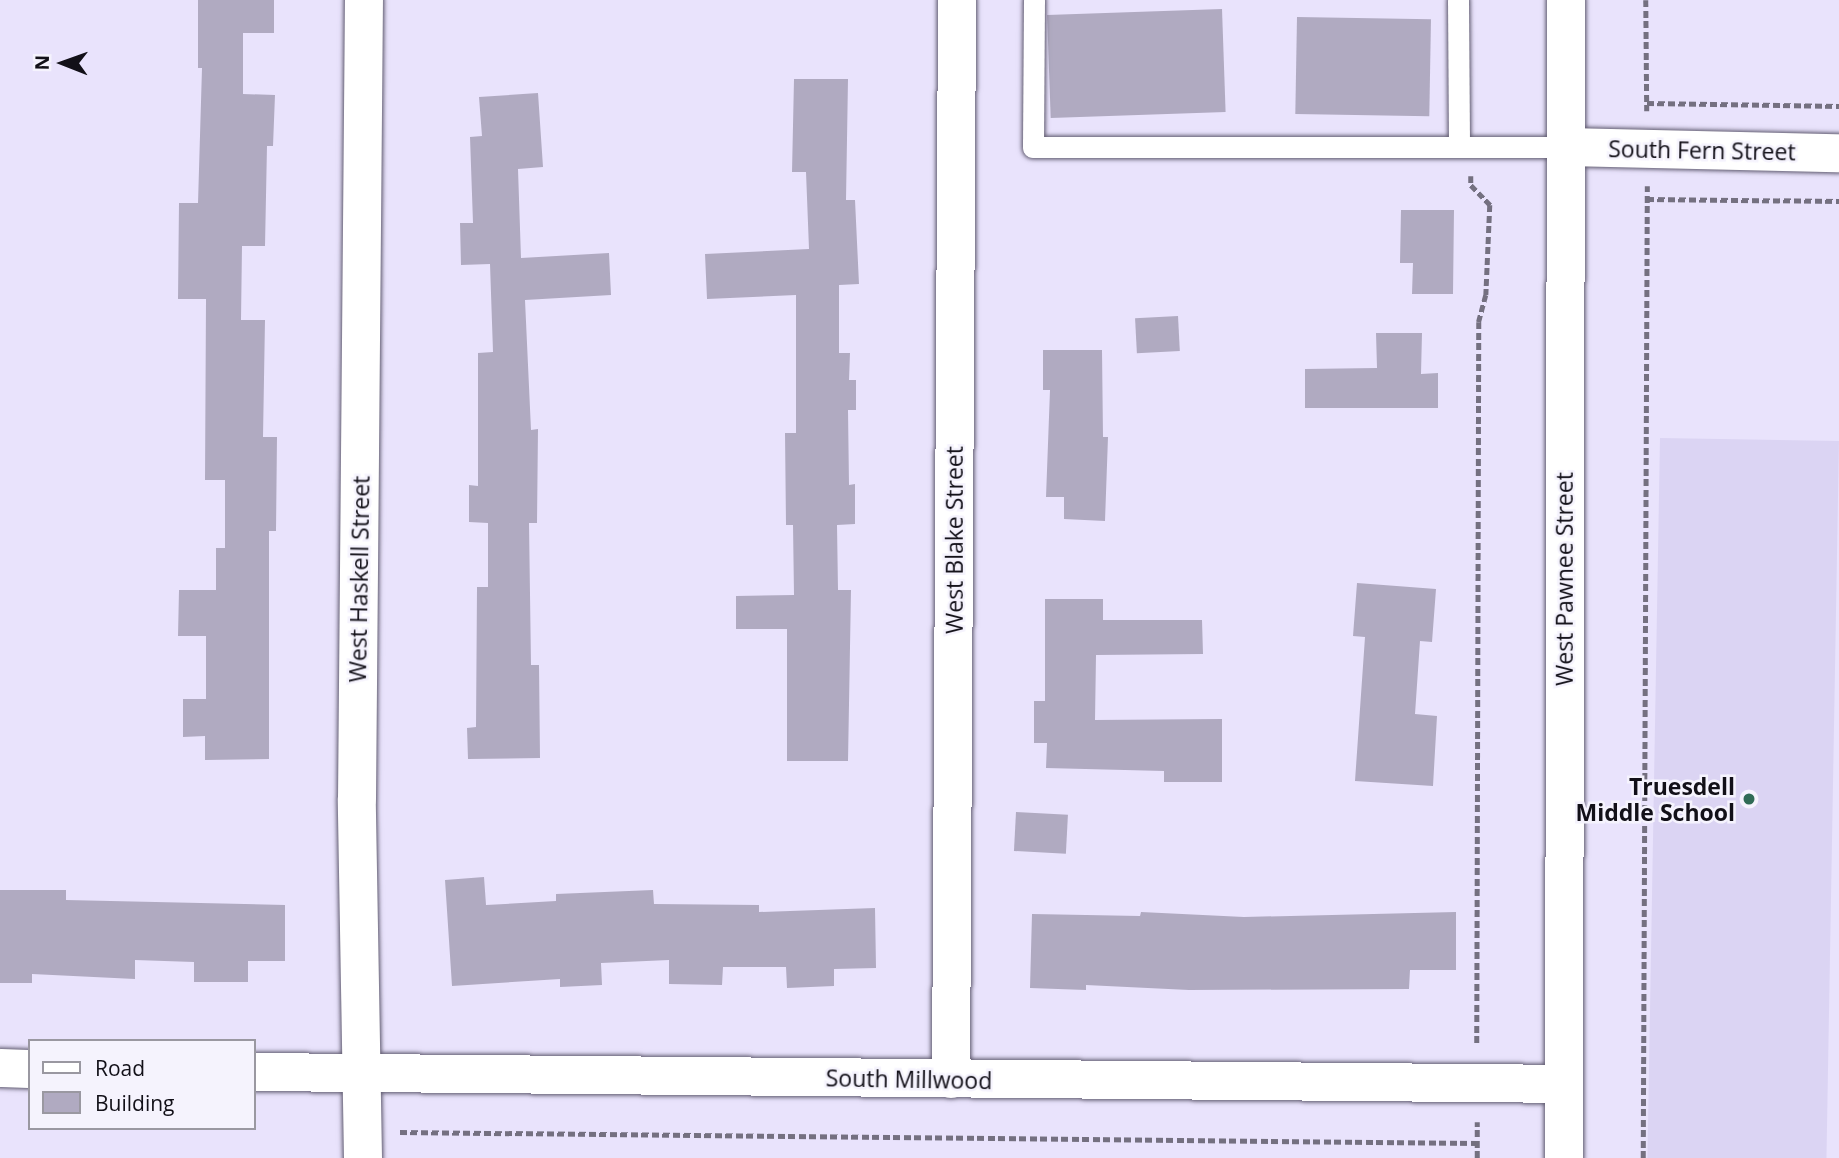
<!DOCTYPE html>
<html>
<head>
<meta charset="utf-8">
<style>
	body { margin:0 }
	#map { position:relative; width:1839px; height:1158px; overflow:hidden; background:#e9e3fc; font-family:"Open Sans",sans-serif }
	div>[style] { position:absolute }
	.built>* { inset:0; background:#dbd4f3; transform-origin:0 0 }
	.building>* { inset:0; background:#b0aac1; transform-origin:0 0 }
	.path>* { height:4.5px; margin-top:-2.25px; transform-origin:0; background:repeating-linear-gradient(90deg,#747080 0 7px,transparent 0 10.5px) }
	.roads { filter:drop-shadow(0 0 2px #635e73) drop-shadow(0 0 2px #635e73) }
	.lane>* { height:21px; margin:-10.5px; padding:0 10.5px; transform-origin:10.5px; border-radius:10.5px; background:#fff }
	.street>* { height:38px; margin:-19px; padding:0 19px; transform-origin:19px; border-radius:19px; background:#fff }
	.secondary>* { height:38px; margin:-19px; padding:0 19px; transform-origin:19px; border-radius:19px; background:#fff }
	.dots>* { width:19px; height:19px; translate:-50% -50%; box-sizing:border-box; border:4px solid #f5f3fd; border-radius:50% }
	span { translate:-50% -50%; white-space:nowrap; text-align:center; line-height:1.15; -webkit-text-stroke:5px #f5f3fd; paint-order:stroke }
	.street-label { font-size:23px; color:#121018 }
	.poi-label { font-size:23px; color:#121018; font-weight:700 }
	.right { translate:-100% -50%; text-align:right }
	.legend { position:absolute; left:28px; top:1039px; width:228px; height:91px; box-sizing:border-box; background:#f5f3fd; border:2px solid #9a98a1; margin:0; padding:9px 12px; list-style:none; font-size:21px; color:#121018 }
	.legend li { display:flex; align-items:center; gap:14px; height:35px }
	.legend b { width:35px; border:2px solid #9a98a1 }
	.north { position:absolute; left:28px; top:28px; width:70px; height:70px; -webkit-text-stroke:5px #f5f3fd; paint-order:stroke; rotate:271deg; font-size:19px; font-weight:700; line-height:28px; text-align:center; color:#121018 }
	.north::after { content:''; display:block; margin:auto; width:24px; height:32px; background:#121018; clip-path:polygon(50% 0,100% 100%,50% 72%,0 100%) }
</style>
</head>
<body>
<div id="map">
	<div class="built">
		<i style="left:1660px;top:438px;width:179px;height:720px;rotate:1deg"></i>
	</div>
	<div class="building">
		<i style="clip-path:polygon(198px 0,274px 0,274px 33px,243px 33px,243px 94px,275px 95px,273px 146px,267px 146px,265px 246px,242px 246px,241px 320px,265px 320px,263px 437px,277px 437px,276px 531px,269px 531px,269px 759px,205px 760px,205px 736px,183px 737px,183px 699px,206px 699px,206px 636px,178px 636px,179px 590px,216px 590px,216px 548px,225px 548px,225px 480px,205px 480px,206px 299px,178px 299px,179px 203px,198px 203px,202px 68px,198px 68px)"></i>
		<i style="left:1222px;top:9px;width:103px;height:175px;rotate:88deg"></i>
		<i style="left:1297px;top:17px;width:134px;height:97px;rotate:1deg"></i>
		<i style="clip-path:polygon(794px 79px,848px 79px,846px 200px,855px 200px,859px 284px,839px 285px,839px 353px,850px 353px,849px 380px,856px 380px,856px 410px,848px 410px,849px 485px,855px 484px,855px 524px,837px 525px,838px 590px,851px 590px,848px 761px,787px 761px,787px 629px,736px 629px,736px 596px,794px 595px,793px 525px,786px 525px,785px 433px,796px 433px,796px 295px,707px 299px,705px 254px,809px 249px,806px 172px,792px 172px)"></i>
		<i style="clip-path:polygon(538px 93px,543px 167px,518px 169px,521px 258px,609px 253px,611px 295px,525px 300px,531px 430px,538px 429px,537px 523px,529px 523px,531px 665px,539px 665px,540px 758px,468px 759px,467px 728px,476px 727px,477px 587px,488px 587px,488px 523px,469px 522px,469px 485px,478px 486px,478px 353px,493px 352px,490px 264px,461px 265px,460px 223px,473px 223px,470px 137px,482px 136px,479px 97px)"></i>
		<i style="clip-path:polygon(1401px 210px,1454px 210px,1453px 294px,1412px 294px,1413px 263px,1400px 263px)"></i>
		<i style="left:1178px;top:316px;width:35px;height:43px;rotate:87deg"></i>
		<i style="clip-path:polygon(1376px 333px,1422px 333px,1421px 374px,1438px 373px,1438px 408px,1305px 408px,1305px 369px,1377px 368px)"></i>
		<i style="clip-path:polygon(1043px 350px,1102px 350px,1103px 437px,1108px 437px,1105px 521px,1064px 519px,1064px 497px,1046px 497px,1050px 390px,1043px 390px)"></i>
		<i style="clip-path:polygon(1357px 583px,1436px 589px,1432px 642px,1420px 641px,1415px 714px,1437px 716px,1433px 786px,1355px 781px,1365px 637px,1353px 636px)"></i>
		<i style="clip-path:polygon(1045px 599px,1103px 599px,1103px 620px,1202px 620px,1203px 654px,1096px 655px,1095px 720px,1222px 719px,1222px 782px,1164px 782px,1164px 771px,1046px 768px,1047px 743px,1034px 743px,1034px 701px,1045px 701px)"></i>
		<i style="left:1016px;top:812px;width:52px;height:39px;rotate:3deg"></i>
		<i style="clip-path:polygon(484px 877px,486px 905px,556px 901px,556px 894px,653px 890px,654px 904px,759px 905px,759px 912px,875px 908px,876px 968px,834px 969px,834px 986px,787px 988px,786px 967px,723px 967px,722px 985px,669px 984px,669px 960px,601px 963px,602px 985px,560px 987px,560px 979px,452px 986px,445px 880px)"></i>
		<i style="clip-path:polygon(0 890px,66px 890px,66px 900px,285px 905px,285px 961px,248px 961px,248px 982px,194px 982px,194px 962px,135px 960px,135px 979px,32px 974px,32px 983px,0 983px)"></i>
		<i style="clip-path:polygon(1141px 912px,1244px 917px,1456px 912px,1456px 970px,1410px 970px,1409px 989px,1189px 990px,1086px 985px,1086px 990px,1030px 988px,1032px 914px,1140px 916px)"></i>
	</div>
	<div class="path">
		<i style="left:1646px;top:0;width:111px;rotate:89.5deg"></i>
		<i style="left:1647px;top:103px;width:192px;rotate:0.9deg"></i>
		<i style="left:1471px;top:176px;width:9px;rotate:90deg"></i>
		<i style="left:1471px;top:185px;width:28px;rotate:46deg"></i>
		<i style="left:1490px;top:205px;width:90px;rotate:92.5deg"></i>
		<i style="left:1486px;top:295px;width:28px;rotate:105deg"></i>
		<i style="left:1479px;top:322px;width:722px;rotate:90.16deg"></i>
		<i style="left:1647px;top:199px;width:192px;rotate:0.6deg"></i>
		<i style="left:400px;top:1132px;width:1077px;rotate:0.59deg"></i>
		<i style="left:1477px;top:1158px;width:36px;rotate:-90deg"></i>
		<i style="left:1643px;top:1158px;width:972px;rotate:-89.76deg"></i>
	</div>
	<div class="roads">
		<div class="lane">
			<i style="left:1034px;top:0;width:147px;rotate:90.4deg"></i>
			<i style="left:1033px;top:147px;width:532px"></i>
			<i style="left:1458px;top:0;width:145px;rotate:89.6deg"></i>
		</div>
		<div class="street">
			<i style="left:1565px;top:147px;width:274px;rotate:1.3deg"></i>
			<i style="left:0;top:1068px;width:30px;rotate:2deg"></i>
			<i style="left:254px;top:1072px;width:1310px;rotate:0.52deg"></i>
			<i style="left:951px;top:1079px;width:1079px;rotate:-89.68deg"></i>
			<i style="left:363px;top:1158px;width:359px;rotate:-91deg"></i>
			<i style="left:357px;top:799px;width:799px;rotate:-89.5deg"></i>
		</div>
		<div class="secondary">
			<i style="left:1564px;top:1158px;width:1158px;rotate:-89.9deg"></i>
		</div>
	</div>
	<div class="dots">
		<i style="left:1749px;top:799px;background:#306b56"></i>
	</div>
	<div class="street-label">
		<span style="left:1702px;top:150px;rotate:1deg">South Fern Street</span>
		<span style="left:954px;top:540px;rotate:-90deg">West Blake Street</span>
		<span style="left:359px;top:579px;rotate:-89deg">West Haskell Street</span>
		<span style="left:1564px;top:579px;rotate:-90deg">West Pawnee Street</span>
		<span style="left:909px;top:1079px;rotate:1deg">South Millwood</span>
	</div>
	<div class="poi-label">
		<span class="right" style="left:1735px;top:799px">Truesdell<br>Middle School</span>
	</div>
	<ul class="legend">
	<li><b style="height:9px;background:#fff"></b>Road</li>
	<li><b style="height:19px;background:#b0aac1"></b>Building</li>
	</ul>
	<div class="north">N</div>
</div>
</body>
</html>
